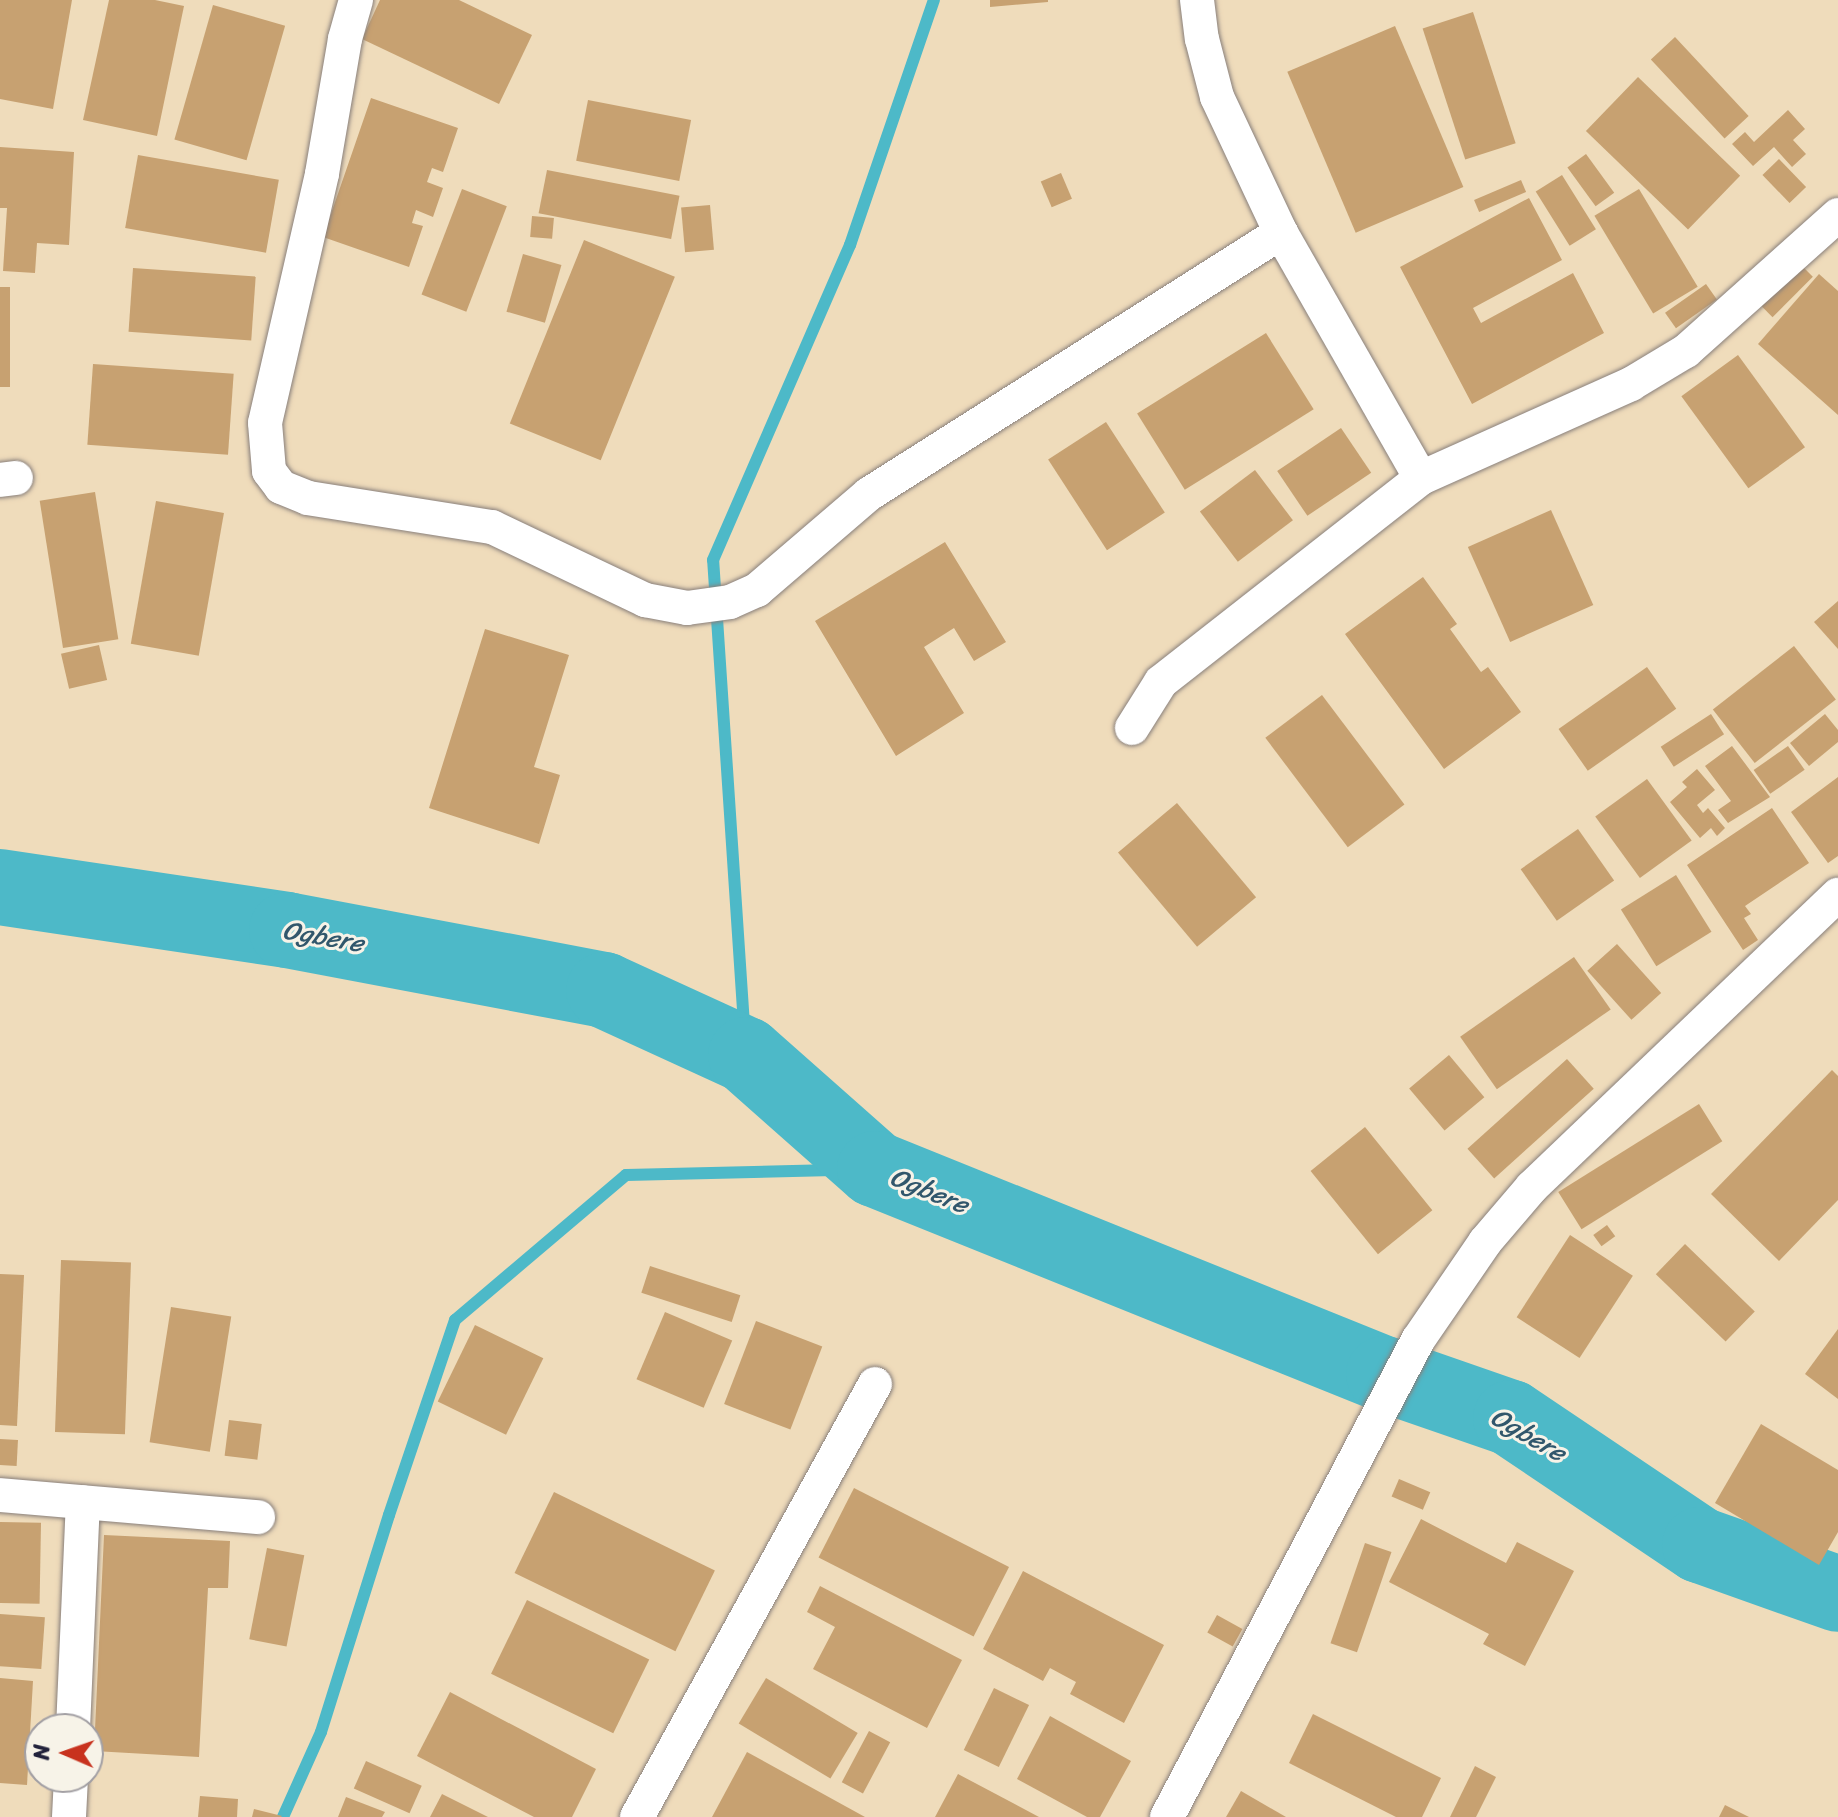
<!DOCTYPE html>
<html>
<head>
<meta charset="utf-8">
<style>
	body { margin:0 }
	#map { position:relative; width:1838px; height:1817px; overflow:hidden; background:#efdcbb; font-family:Sriracha,sans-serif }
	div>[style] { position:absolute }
	.stream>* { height:12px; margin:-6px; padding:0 6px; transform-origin:6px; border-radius:6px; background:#4db9c8 }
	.river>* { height:76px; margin:-38px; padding:0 38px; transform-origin:38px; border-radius:38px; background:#4db9c8 }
	.building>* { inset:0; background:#c7a171; transform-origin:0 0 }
	.roads { filter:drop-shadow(0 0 2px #887f7b) drop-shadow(0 0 2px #887f7b) }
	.street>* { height:34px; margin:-17px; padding:0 17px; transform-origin:17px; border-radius:17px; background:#fff }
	span { translate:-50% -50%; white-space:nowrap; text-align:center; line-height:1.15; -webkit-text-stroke:6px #f7f3e8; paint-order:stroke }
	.water-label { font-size:26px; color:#31576c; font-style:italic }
	.north { position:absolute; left:24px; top:1713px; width:80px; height:80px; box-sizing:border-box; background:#f7f3e8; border:2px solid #a29fa3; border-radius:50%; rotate:272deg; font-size:22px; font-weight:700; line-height:32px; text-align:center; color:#22223b }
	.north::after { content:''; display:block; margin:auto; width:28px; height:36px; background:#c8321e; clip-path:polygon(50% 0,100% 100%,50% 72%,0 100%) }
</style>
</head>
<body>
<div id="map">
	<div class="stream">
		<i style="left:746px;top:1055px;width:496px;rotate:-93.8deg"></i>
		<i style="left:713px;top:560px;width:344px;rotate:-66.5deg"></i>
		<i style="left:850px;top:245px;width:259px;rotate:-71.1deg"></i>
		<i style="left:283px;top:1817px;width:93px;rotate:-65.9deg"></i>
		<i style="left:321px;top:1732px;width:227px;rotate:-72.6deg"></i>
		<i style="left:389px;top:1515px;width:206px;rotate:-71.3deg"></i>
		<i style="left:455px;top:1320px;width:224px;rotate:-40.3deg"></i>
		<i style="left:626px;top:1175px;width:249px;rotate:-1.4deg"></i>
	</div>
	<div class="river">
		<i style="left:0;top:887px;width:290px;rotate:8.5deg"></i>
		<i style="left:287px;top:930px;width:323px;rotate:10.7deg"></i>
		<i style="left:604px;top:990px;width:156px;rotate:24.6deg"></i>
		<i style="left:746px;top:1055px;width:172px;rotate:41.5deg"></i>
		<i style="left:875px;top:1169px;width:549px;rotate:21.94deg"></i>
		<i style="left:1384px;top:1374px;width:134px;rotate:19.1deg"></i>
		<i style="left:1511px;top:1418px;width:228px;rotate:33.9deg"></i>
		<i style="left:1700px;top:1545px;width:146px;rotate:19.5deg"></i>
	</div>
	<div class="building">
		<i style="clip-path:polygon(0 0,72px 0,53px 109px,0 99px)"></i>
		<i style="clip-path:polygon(109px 0,155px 0,184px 6px,157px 136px,83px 120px)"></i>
		<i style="clip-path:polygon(380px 0,459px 0,532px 35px,499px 104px,362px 39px)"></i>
		<i style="clip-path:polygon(990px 0,1048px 0,1048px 2px,990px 7px)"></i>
		<i style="left:213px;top:5px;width:75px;height:140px;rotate:16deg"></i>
		<i style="left:1473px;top:12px;width:138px;height:53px;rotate:72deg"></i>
		<i style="left:1395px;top:26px;width:175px;height:117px;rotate:67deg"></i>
		<i style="left:1675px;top:37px;width:108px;height:33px;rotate:47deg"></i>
		<i style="left:1638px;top:77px;width:142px;height:75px;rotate:44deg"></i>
		<i style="clip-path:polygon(371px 98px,458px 128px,443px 172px,432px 168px,427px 182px,443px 188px,433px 217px,416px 210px,412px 223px,423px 226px,409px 267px,323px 237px)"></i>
		<i style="left:588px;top:100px;width:105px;height:62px;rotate:11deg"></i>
		<i style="clip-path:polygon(1788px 110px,1805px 129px,1793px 140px,1806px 154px,1792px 167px,1774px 147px,1753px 166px,1732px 144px,1745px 132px,1754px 142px)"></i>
		<i style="clip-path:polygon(0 147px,74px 152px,69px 245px,37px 243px,35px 273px,3px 271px,7px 208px,0 208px)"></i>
		<i style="left:1586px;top:154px;width:48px;height:23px;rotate:54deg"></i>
		<i style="left:138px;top:155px;width:143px;height:74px;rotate:10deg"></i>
		<i style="left:1779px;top:159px;width:39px;height:23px;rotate:46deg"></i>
		<i style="left:547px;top:170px;width:135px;height:44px;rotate:11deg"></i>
		<i style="left:1061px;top:173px;width:28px;height:22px;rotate:67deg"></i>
		<i style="left:1562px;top:175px;width:64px;height:31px;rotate:58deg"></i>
		<i style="left:1521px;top:180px;width:13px;height:51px;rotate:67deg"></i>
		<i style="left:462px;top:189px;width:48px;height:113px;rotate:21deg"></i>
		<i style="left:1639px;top:189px;width:114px;height:52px;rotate:59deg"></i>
		<i style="clip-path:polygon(1529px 198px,1562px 260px,1473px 308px,1481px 323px,1573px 273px,1604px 333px,1472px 404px,1400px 267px)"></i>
		<i style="left:710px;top:205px;width:45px;height:29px;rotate:85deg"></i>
		<i style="left:532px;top:216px;width:22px;height:21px;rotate:5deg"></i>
		<i style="left:584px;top:240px;width:98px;height:198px;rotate:22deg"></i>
		<i style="left:523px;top:254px;width:40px;height:60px;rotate:16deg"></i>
		<i style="left:1798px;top:262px;width:21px;height:57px;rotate:45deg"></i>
		<i style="left:133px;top:268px;width:123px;height:64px;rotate:4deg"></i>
		<i style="clip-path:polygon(1819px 274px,1838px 291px,1838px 415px,1758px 344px)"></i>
		<i style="left:1706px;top:284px;width:19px;height:50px;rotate:55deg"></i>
		<i style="left:0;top:287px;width:10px;height:100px"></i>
		<i style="left:1266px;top:333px;width:90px;height:152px;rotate:58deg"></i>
		<i style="left:1738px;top:355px;width:114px;height:70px;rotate:54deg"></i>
		<i style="left:93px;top:364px;width:141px;height:81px;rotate:4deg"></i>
		<i style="left:1106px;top:422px;width:108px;height:69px;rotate:57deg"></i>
		<i style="left:1341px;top:428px;width:54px;height:77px;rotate:56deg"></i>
		<i style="left:1255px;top:470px;width:63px;height:69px;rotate:53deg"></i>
		<i style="left:95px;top:492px;width:149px;height:56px;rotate:81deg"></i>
		<i style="left:156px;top:501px;width:69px;height:145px;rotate:10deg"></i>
		<i style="left:1551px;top:510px;width:104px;height:91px;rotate:66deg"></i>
		<i style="clip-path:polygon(945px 542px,1006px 642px,974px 661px,954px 628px,924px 647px,964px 713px,896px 756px,815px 621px)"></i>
		<i style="clip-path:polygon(1423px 577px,1457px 624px,1450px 629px,1481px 672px,1488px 667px,1521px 712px,1444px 769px,1345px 634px)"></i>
		<i style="clip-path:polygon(1838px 601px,1838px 649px,1814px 622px)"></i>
		<i style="clip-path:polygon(485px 629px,569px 655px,534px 767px,560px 775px,539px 844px,429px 808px)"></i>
		<i style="left:99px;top:645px;width:36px;height:39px;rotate:77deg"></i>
		<i style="left:1794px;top:646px;width:68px;height:103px;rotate:52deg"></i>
		<i style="left:1647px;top:667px;width:51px;height:108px;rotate:55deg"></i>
		<i style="left:1322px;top:695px;width:137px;height:71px;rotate:53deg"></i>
		<i style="left:1711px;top:714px;width:24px;height:60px;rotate:57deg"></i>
		<i style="clip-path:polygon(1825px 714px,1838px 730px,1838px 742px,1809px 766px,1790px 743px)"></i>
		<i style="clip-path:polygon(1732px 746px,1770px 797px,1728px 823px,1718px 810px,1731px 801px,1705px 766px)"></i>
		<i style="left:1788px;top:746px;width:29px;height:42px;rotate:55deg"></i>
		<i style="clip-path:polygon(1697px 769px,1715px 790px,1697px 805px,1703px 813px,1708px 808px,1725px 828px,1717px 836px,1711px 828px,1700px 838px,1670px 802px,1687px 787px,1682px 782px)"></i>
		<i style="clip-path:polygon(1838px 777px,1838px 856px,1828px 863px,1791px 812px)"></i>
		<i style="left:1647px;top:779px;width:76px;height:64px;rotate:54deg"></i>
		<i style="left:1177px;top:803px;width:123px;height:77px;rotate:50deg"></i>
		<i style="clip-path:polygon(1772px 808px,1809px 863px,1745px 906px,1751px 914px,1744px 918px,1758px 940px,1743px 950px,1687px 865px)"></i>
		<i style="left:1578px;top:829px;width:63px;height:70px;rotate:55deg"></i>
		<i style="left:1676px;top:875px;width:67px;height:65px;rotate:58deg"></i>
		<i style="left:1617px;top:944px;width:66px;height:40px;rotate:48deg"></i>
		<i style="left:1574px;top:957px;width:64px;height:139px;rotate:55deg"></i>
		<i style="left:1449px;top:1055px;width:55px;height:52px;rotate:50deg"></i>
		<i style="left:1567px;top:1059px;width:40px;height:134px;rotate:48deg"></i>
		<i style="clip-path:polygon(1832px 1070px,1838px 1076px,1838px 1200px,1779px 1261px,1711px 1194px)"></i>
		<i style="left:1699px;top:1104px;width:44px;height:166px;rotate:58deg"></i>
		<i style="left:1365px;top:1127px;width:107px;height:70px;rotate:51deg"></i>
		<i style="left:1607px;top:1225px;width:14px;height:17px;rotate:54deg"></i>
		<i style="left:1570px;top:1235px;width:75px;height:98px;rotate:33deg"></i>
		<i style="left:1685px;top:1244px;width:97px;height:42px;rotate:44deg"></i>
		<i style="left:61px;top:1260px;width:70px;height:172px;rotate:2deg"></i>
		<i style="left:650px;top:1266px;width:95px;height:28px;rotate:18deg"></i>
		<i style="clip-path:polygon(0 1274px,24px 1275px,17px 1426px,0 1425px)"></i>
		<i style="left:171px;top:1307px;width:61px;height:137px;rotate:9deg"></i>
		<i style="left:665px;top:1312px;width:73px;height:73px;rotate:23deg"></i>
		<i style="left:756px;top:1321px;width:71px;height:89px;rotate:21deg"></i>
		<i style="left:475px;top:1325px;width:76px;height:85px;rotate:26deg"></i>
		<i style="clip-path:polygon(1838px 1329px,1838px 1399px,1805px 1374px)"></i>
		<i style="left:229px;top:1420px;width:33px;height:36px;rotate:7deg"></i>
		<i style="clip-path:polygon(1761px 1424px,1838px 1470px,1838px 1532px,1819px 1565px,1715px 1503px)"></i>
		<i style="left:0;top:1439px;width:18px;height:26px;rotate:3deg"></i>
		<i style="left:1399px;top:1479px;width:34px;height:19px;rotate:23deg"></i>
		<i style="left:854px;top:1488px;width:174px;height:78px;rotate:27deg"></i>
		<i style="left:554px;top:1492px;width:179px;height:90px;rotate:26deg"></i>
		<i style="clip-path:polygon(1421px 1519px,1506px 1563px,1517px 1542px,1574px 1571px,1525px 1666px,1483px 1644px,1489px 1634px,1389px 1582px)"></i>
		<i style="left:0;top:1522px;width:41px;height:81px;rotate:1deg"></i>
		<i style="clip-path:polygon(104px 1535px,230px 1541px,228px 1588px,208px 1588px,199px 1757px,94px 1751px)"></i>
		<i style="left:1365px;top:1543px;width:28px;height:106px;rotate:19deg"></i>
		<i style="left:267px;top:1548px;width:38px;height:93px;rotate:11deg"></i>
		<i style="clip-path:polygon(1023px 1571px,1164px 1645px,1124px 1723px,1070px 1694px,1076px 1682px,1050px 1668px,1043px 1681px,983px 1649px)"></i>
		<i style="clip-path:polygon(820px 1586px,962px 1660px,927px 1728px,813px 1669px,835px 1627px,807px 1612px)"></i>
		<i style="left:527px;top:1600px;width:136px;height:82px;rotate:26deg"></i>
		<i style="left:0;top:1614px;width:45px;height:52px;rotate:4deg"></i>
		<i style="left:1217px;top:1615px;width:29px;height:20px;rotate:29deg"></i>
		<i style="clip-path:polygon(0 1678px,33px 1681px,27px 1785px,0 1783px)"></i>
		<i style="left:766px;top:1678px;width:107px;height:53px;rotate:31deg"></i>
		<i style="left:994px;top:1688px;width:39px;height:69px;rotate:26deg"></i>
		<i style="clip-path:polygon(450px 1692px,596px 1769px,572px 1817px,534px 1817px,417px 1756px)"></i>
		<i style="clip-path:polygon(1313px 1714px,1441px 1778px,1422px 1817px,1396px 1817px,1289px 1763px)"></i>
		<i style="clip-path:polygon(1050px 1716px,1131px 1761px,1100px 1817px,1087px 1817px,1017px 1779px)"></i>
		<i style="left:869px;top:1731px;width:24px;height:58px;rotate:28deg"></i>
		<i style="clip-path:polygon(747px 1752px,865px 1817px,712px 1817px)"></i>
		<i style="left:366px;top:1761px;width:61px;height:30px;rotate:24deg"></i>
		<i style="clip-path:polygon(1475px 1766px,1496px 1777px,1476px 1817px,1450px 1817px)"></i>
		<i style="clip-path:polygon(958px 1774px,1039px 1817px,935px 1817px)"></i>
		<i style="clip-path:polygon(1241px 1791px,1286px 1817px,1226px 1817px)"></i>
		<i style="clip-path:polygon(442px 1794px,488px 1817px,430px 1817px)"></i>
		<i style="clip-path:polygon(200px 1796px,238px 1799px,237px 1817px,198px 1817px)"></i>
		<i style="clip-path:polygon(346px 1797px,385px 1812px,382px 1817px,338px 1817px)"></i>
		<i style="clip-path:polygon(1725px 1805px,1749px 1817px,1719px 1817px)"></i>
		<i style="clip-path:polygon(254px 1809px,282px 1816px,281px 1817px,252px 1817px)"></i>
	</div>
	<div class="roads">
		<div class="street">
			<i style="left:356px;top:0;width:41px;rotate:105.8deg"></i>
			<i style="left:345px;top:39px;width:137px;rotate:99.7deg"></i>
			<i style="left:322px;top:174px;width:255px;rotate:102.9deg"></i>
			<i style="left:265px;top:423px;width:48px;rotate:85.2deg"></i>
			<i style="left:269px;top:471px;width:20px;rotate:53deg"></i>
			<i style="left:281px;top:487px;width:29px;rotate:22deg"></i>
			<i style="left:308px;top:498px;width:186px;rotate:9deg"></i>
			<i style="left:492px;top:527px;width:170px;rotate:25.5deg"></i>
			<i style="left:645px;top:600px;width:43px;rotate:10.8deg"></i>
			<i style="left:687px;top:608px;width:43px;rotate:-7.9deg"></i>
			<i style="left:730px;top:602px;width:30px;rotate:-24deg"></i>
			<i style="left:757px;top:590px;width:148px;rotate:-40.6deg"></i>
			<i style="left:869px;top:494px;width:488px;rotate:-32.4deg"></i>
			<i style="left:1197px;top:0;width:39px;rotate:83deg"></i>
			<i style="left:1202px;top:39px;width:60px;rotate:75.5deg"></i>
			<i style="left:1217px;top:97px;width:150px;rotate:64.8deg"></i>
			<i style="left:1281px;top:233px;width:282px;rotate:60.3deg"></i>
			<i style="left:0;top:480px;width:16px;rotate:-7deg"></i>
			<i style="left:1132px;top:728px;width:54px;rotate:-57.8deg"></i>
			<i style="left:1161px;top:682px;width:330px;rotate:-38.1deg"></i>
			<i style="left:1421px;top:478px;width:230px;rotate:-24.1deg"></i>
			<i style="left:1631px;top:384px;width:64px;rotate:-31deg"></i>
			<i style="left:1686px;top:351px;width:204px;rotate:-41.8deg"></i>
			<i style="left:0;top:1495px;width:259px;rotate:4.9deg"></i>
			<i style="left:73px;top:1729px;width:227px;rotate:-87.5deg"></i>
			<i style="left:69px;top:1817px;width:40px;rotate:-87.1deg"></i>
			<i style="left:637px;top:1817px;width:494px;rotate:-61.2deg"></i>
			<i style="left:1167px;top:1817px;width:539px;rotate:-62.25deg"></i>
			<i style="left:1418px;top:1340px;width:119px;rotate:-55.6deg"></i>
			<i style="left:1485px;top:1242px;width:72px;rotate:-49.5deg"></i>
			<i style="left:1532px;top:1187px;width:423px;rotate:-43.7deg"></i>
		</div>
	</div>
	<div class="water-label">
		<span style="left:323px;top:937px;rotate:10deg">Ogbere</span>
		<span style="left:929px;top:1191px;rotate:22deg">Ogbere</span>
		<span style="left:1528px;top:1435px;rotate:30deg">Ogbere</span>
	</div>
	<div class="north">N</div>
</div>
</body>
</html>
